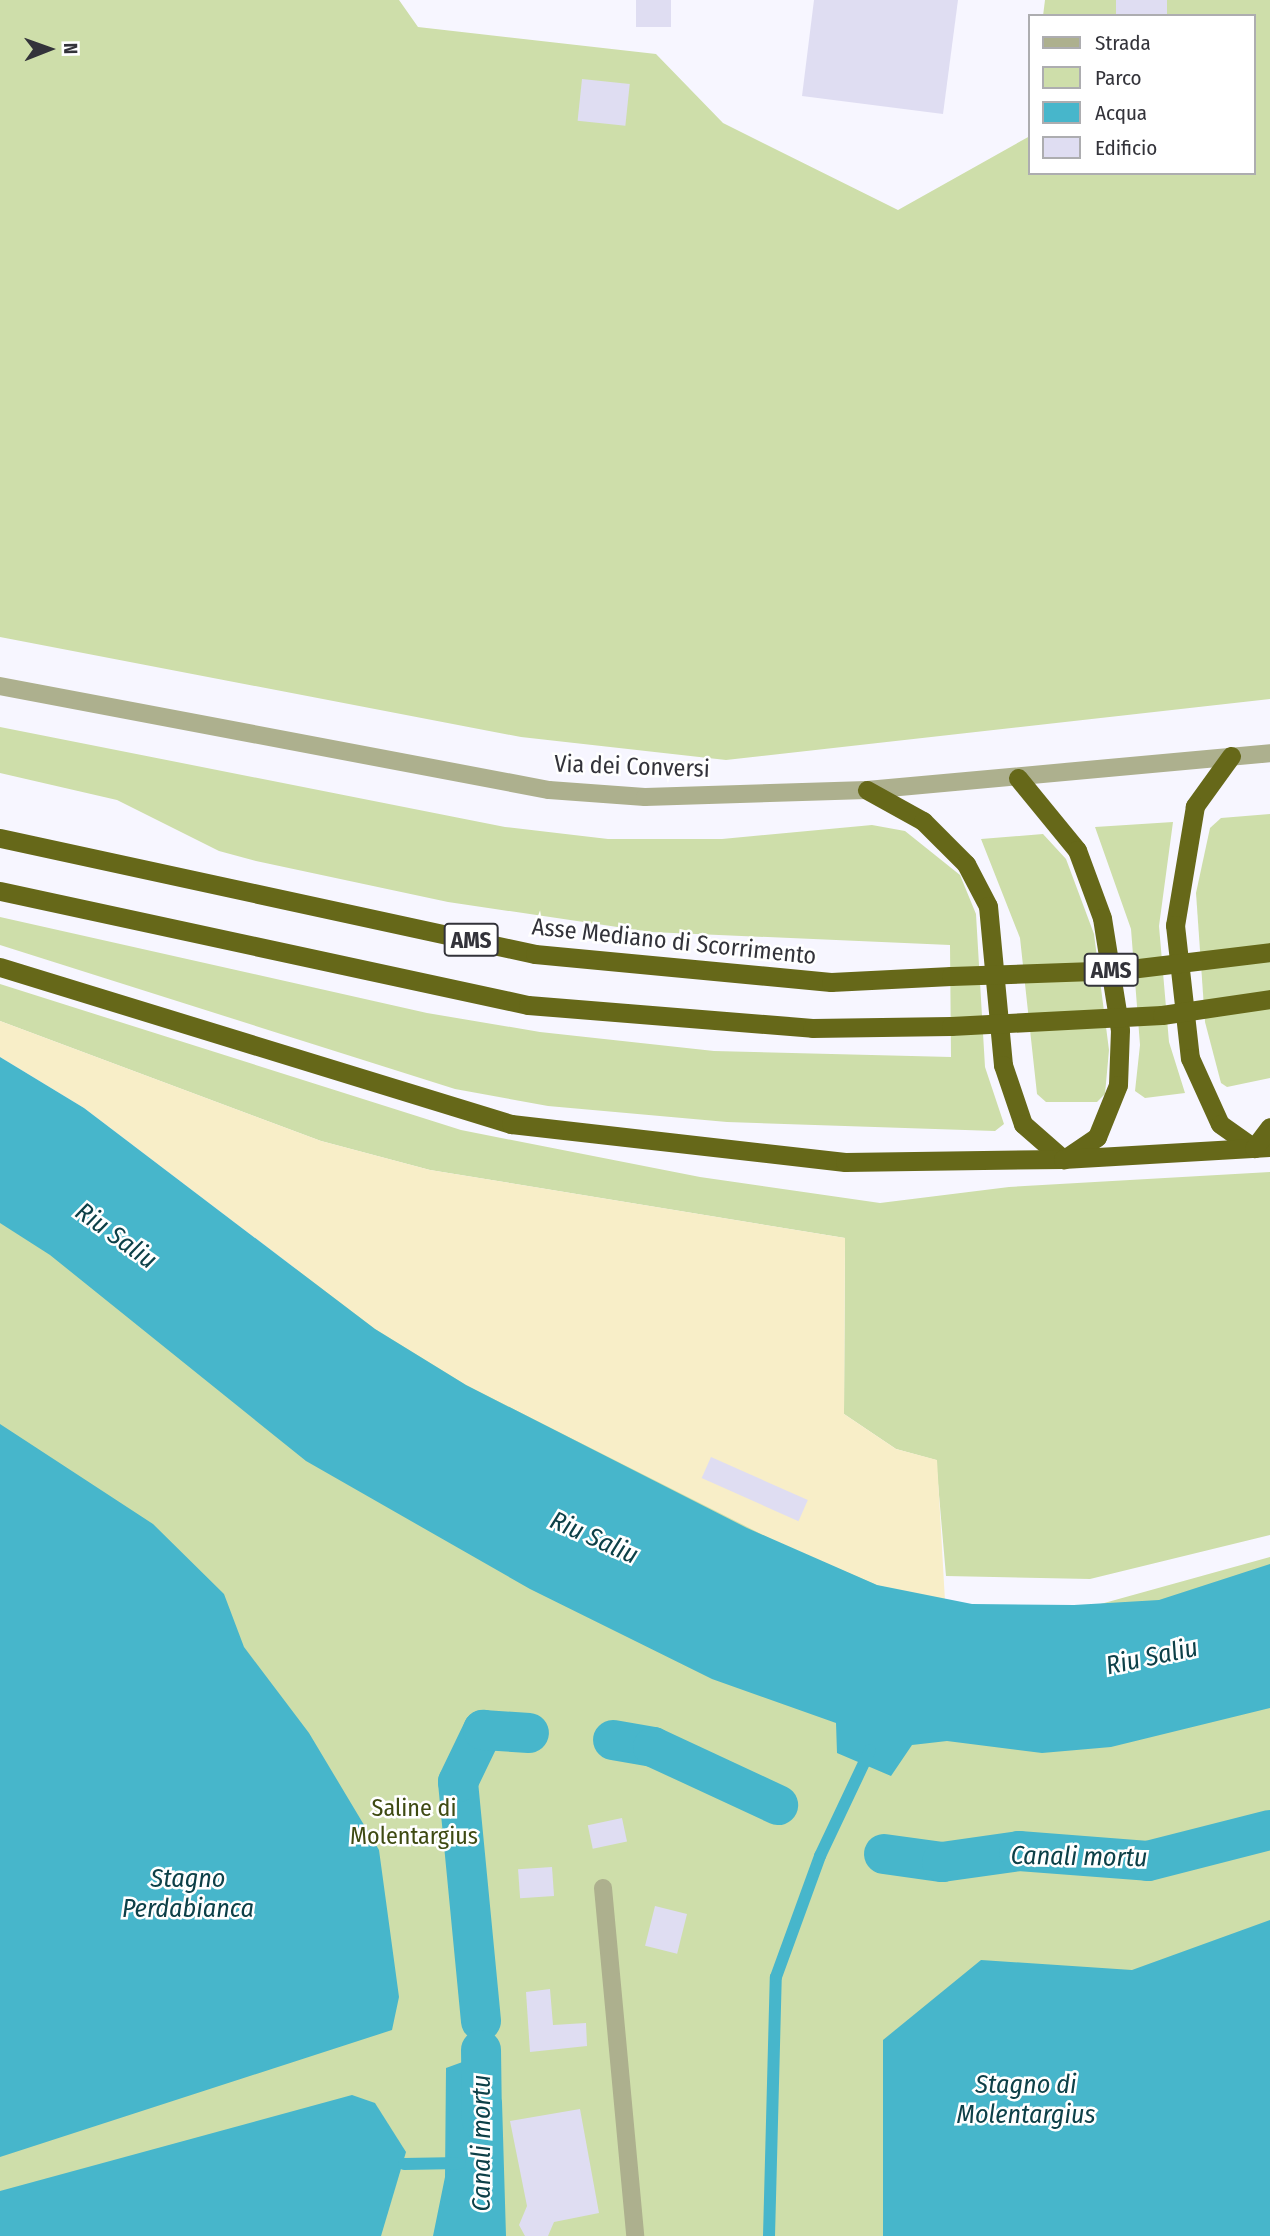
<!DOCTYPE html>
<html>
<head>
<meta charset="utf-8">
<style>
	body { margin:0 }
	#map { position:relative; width:1270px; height:2236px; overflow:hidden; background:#f7f6ff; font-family:"Fira Sans Condensed",sans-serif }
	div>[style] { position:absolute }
	.green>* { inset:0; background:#cedeaa }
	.sand>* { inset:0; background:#f8eec8 }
	.water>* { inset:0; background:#47b6cb }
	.stream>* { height:12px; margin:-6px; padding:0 6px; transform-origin:6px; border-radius:6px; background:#47b6cb }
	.canal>* { height:40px; margin:-20px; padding:0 20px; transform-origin:20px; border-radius:20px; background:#47b6cb }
	.building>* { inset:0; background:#dfddf2; transform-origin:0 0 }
	.service>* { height:18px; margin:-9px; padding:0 9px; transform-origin:9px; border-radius:9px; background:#adb08e }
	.tertiary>* { height:18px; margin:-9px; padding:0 9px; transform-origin:9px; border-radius:9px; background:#adb08e }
	.trunk>* { height:19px; margin:-9.5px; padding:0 9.5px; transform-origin:9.5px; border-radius:9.5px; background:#666819 }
	.trunk-bridge>* { height:19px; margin:-9.5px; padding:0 9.5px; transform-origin:9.5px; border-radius:9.5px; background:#666819 }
	span { translate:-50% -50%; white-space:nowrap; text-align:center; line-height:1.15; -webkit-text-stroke:5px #fff; paint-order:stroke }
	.shield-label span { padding:2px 5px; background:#fff; border:2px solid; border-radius:5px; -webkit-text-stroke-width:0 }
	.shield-label { font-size:23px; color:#33333a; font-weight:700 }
	.street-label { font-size:24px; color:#33333a }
	.park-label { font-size:24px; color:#3e4a12 }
	.water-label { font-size:26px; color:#0d4048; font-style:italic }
	.legend { position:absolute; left:1028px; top:14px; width:228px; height:161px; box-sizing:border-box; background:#fff; border:2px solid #adadb0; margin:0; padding:9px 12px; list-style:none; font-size:21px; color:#33333a }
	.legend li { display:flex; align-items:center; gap:14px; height:35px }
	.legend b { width:35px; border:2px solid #adadb0 }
	.north { position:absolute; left:14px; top:14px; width:70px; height:70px; -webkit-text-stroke:5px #fff; paint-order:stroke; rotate:89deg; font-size:19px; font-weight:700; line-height:28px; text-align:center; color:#33333a }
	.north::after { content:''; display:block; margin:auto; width:24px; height:32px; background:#33333a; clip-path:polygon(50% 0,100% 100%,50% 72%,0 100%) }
</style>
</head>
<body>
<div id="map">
	<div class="green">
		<i style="clip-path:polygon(0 0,399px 0,418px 27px,656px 54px,723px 123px,898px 210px,1030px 136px,1030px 173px,1254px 173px,1254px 16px,1043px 16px,1045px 0,1270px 0,1270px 699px,726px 760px,521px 737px,0 637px)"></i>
		<i style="clip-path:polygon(0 727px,505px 827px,608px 839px,722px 839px,872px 825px,905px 831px,960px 875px,976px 914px,985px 1067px,1004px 1124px,995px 1131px,727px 1122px,548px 1106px,455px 1089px,0 945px,0 917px,427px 1013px,540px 1032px,714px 1051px,951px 1057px,950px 945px,651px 932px,448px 902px,256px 861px,219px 851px,117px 800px,0 773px)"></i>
		<i style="clip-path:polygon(1270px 814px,1270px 1078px,1227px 1087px,1221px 1083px,1205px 1022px,1196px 893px,1210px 828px,1221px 818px)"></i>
		<i style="clip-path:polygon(1173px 822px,1159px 926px,1169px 1042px,1185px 1093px,1145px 1098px,1135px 1091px,1140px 1045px,1131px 929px,1095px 827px)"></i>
		<i style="clip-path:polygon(1043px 834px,1066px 859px,1094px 934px,1109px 1050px,1105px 1094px,1097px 1102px,1046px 1102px,1037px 1094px,1020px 938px,981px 839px)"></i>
		<i style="clip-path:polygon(0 984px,461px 1130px,700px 1177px,880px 1203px,1009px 1187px,1270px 1172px,1270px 1535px,1090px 1579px,946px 1576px,936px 1460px,896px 1449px,844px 1414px,845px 1238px,430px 1170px,321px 1141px,0 1021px)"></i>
		<i style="clip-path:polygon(0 1108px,877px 1585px,979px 1610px,1079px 1610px,1270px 1557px,1270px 2236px,0 2236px)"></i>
	</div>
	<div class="sand">
		<i style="clip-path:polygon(0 1021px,321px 1141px,430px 1170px,845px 1238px,844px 1414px,896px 1449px,937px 1460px,945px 1601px,877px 1585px,785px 1546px,466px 1385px,375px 1329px,84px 1108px,0 1057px)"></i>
	</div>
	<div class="water">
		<i style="clip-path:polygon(0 1057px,84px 1108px,375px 1329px,466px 1385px,747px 1528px,877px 1585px,972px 1604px,1074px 1605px,1159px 1600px,1270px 1564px,1270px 1708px,1111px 1747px,1042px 1753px,947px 1741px,912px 1745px,891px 1776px,837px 1753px,836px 1723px,712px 1679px,530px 1589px,306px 1461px,50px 1255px,0 1223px)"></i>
		<i style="clip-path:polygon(0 1424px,153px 1524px,224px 1594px,244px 1647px,309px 1733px,379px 1850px,399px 1997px,392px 2030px,0 2157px)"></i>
		<i style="clip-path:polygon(1270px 1920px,1270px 2236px,883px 2236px,883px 2040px,981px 1960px,1132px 1970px)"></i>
		<i style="clip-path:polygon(468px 2060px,493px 2070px,502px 2102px,506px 2236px,433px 2236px,445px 2177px,446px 2068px)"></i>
		<i style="clip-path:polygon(352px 2095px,375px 2103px,406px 2152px,381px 2236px,0 2236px,0 2191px)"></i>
	</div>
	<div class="stream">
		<i style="left:404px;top:2164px;width:56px;rotate:-1deg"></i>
		<i style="left:769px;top:2236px;width:259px;rotate:-88.5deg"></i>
		<i style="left:776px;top:1977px;width:129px;rotate:-70deg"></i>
		<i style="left:820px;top:1856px;width:117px;rotate:-64.7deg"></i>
	</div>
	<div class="canal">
		<i style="left:613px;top:1740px;width:41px;rotate:9.9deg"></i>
		<i style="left:653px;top:1747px;width:138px;rotate:24.9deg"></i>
		<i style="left:884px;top:1854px;width:59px;rotate:7.9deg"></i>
		<i style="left:942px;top:1862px;width:78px;rotate:-8.1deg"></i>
		<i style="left:1019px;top:1851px;width:129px;rotate:4.4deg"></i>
		<i style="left:1148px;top:1861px;width:126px;rotate:-14.3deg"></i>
		<i style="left:481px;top:2021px;width:240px;rotate:-95.5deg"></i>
		<i style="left:458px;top:1782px;width:58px;rotate:-64.3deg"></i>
		<i style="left:483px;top:1730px;width:46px;rotate:3.7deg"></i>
		<i style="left:481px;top:2050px;width:71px;rotate:89.2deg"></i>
	</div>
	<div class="building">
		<i style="left:636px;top:0;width:35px;height:27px"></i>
		<i style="clip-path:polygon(814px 0,958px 0,943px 114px,802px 96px)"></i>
		<i style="left:1116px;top:0;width:51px;height:16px"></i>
		<i style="left:582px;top:79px;width:48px;height:42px;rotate:6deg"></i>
		<i style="left:711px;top:1457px;width:106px;height:23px;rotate:24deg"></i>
		<i style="left:622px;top:1818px;width:24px;height:35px;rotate:78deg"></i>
		<i style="left:552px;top:1867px;width:29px;height:34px;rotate:86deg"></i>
		<i style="left:655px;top:1906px;width:33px;height:41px;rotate:14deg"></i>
		<i style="clip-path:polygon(550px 1989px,553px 2025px,586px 2023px,587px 2046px,530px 2052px,526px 1992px)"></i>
		<i style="clip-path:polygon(580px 2109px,599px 2213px,554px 2222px,548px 2236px,525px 2236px,519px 2225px,527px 2206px,510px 2121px)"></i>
	</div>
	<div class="service">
		<i style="left:603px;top:1888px;width:349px;rotate:84.7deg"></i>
	</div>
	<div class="tertiary">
		<i style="left:0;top:686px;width:559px;rotate:10.73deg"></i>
		<i style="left:549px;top:790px;width:96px;rotate:4.2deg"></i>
		<i style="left:645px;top:797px;width:222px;rotate:-1.8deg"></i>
		<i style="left:867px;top:790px;width:405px;rotate:-5.2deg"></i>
	</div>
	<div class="trunk">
		<i style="left:1231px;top:756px;width:62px;rotate:125.8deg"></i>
		<i style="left:1195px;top:806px;width:121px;rotate:99.5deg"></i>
		<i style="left:1175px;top:925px;width:134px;rotate:83.6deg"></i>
		<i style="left:1190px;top:1058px;width:72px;rotate:65.6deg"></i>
		<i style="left:1220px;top:1124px;width:42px;rotate:35.2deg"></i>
		<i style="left:1018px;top:778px;width:93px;rotate:50.7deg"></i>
		<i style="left:1077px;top:850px;width:72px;rotate:69.8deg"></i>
		<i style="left:1102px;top:918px;width:113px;rotate:80.9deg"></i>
		<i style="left:1120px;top:1030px;width:55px;rotate:92.1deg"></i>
		<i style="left:1118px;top:1085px;width:56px;rotate:112deg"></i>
		<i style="left:1097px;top:1137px;width:40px;rotate:146deg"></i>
		<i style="left:867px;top:790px;width:64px;rotate:29deg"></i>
		<i style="left:923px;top:821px;width:61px;rotate:45deg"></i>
		<i style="left:966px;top:864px;width:47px;rotate:62.4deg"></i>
		<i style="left:988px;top:906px;width:160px;rotate:84.6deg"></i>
		<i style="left:1003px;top:1065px;width:62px;rotate:71.3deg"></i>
		<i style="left:1023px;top:1124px;width:53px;rotate:41.2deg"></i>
		<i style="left:0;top:838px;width:547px;rotate:12.23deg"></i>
		<i style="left:535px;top:954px;width:297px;rotate:5.4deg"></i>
		<i style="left:831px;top:982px;width:120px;rotate:-2.9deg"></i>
		<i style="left:0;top:891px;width:540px;rotate:12.18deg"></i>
		<i style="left:528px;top:1005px;width:285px;rotate:4.6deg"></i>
		<i style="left:812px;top:1028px;width:139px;rotate:-0.8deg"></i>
		<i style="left:0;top:967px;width:535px;rotate:17.08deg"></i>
		<i style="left:511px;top:1124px;width:336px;rotate:6.5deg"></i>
		<i style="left:845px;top:1162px;width:218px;rotate:-0.8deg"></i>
		<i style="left:1063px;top:1159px;width:207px;rotate:-3.3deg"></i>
		<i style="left:1254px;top:1148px;width:26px;rotate:-53deg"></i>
	</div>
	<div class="trunk-bridge">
		<i style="left:951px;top:976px;width:171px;rotate:-2deg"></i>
		<i style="left:1122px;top:970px;width:149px;rotate:-6.9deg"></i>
		<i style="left:951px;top:1026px;width:211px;rotate:-3deg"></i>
		<i style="left:1162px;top:1015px;width:109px;rotate:-8.4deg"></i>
	</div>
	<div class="shield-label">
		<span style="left:471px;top:940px">AMS</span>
		<span style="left:1111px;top:970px">AMS</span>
	</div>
	<div class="street-label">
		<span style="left:632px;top:767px;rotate:2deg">Via dei Conversi</span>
		<span style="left:674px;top:942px;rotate:6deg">Asse Mediano di Scorrimento</span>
	</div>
	<div class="park-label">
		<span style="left:414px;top:1823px">Saline di<br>Molentargius</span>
	</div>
	<div class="water-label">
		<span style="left:116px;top:1236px;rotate:36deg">Riu Saliu</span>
		<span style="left:594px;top:1538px;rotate:24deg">Riu Saliu</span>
		<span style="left:1152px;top:1657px;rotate:-12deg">Riu Saliu</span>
		<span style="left:1079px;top:1857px;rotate:1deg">Canali mortu</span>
		<span style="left:188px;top:1894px">Stagno<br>Perdabianca</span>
		<span style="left:1026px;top:2100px">Stagno di<br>Molentargius</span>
		<span style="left:482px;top:2143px;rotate:-90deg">Canali mortu</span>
	</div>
	<ul class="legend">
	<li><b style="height:9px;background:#adb08e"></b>Strada</li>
	<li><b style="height:19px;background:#cedeaa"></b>Parco</li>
	<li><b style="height:19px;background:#47b6cb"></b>Acqua</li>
	<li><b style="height:19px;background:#dfddf2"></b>Edificio</li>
	</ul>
	<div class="north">N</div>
</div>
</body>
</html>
